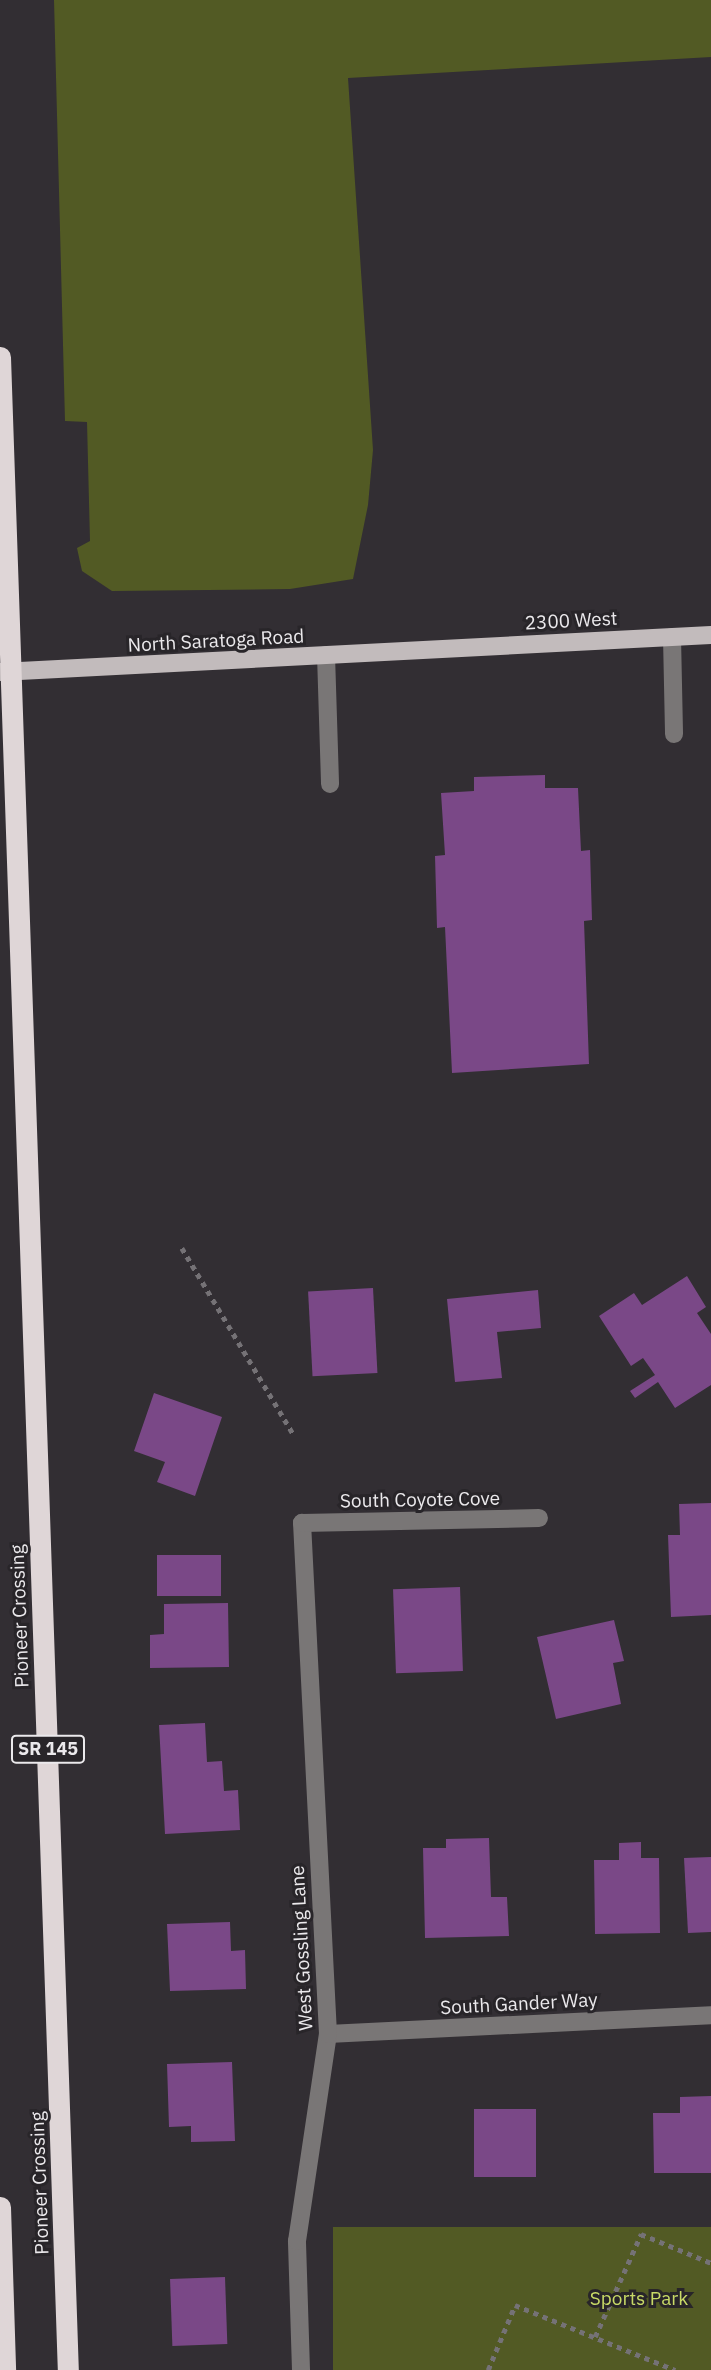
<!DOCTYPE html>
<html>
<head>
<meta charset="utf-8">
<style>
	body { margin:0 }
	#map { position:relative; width:711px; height:2370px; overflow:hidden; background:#322e33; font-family:"IBM Plex Sans",sans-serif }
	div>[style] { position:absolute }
	.green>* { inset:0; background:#525a24; transform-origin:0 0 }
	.building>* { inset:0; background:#7a4887; transform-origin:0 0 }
	.path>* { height:4.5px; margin-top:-2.25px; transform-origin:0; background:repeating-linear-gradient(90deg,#757276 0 5px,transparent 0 10px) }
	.minor>* { height:18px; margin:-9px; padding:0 9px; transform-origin:9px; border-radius:9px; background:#797676 }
	.major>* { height:18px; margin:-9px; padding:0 9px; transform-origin:9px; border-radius:9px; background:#c2bbbc }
	.highway>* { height:21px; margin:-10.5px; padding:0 10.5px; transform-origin:10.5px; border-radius:10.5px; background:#dfd6d7 }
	span { translate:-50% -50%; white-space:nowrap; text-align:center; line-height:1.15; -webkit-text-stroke:6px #282529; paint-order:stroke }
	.shield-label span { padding:2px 5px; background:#282529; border:2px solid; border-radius:5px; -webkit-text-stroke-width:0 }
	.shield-label { font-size:18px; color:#ebe9ec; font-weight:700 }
	.street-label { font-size:19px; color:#ebe9ec }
	.park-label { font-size:19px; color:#c8da67 }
</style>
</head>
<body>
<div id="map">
	<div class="green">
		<i style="clip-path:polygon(54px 0,711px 0,711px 57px,348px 78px,373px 450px,368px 505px,353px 579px,290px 589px,112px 591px,82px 571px,77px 548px,90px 541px,87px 422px,65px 421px)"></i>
		<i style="left:711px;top:2227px;width:143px;height:378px;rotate:90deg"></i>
	</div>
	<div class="building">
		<i style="clip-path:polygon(545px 775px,545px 788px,578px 788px,581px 851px,590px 850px,592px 920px,584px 921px,589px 1064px,452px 1073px,445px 927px,437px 928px,435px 856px,445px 855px,441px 793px,474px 791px,474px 777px)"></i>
		<i style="clip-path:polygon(687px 1276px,706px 1307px,697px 1313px,711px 1334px,711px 1385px,675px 1408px,658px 1382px,635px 1398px,630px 1391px,655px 1375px,643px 1358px,631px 1366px,599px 1316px,634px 1293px,642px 1305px)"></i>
		<i style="left:373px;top:1288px;width:85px;height:65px;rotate:87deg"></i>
		<i style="clip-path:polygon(538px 1290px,541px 1328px,497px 1332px,502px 1378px,455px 1382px,447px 1299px)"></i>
		<i style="clip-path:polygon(154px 1393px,222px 1417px,195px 1496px,157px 1482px,165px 1462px,134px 1451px)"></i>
		<i style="clip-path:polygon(711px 1503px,711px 1615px,671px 1617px,668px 1535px,680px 1535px,679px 1504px)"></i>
		<i style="left:221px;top:1555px;width:41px;height:64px;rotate:90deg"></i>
		<i style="left:460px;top:1587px;width:84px;height:67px;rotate:88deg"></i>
		<i style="clip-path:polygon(228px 1603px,229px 1667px,150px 1668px,150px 1635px,164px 1634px,164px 1604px)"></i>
		<i style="clip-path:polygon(614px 1620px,624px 1661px,613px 1663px,621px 1704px,556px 1719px,537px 1637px)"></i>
		<i style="clip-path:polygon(205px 1723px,207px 1762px,222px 1761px,224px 1791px,238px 1790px,240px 1830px,165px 1834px,159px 1725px)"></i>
		<i style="clip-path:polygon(489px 1838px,491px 1897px,507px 1897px,509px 1936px,425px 1938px,423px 1848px,446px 1848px,446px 1839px)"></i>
		<i style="clip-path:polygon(641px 1842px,641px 1858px,659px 1858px,660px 1933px,595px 1934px,594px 1860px,619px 1860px,619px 1843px)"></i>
		<i style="clip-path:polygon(711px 1857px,711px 1932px,688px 1933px,684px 1858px)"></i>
		<i style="clip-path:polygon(230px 1922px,231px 1951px,245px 1950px,246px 1989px,170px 1991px,167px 1924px)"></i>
		<i style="clip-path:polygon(232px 2062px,235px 2141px,191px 2142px,191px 2126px,169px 2127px,167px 2064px)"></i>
		<i style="clip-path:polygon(711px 2096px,711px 2173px,654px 2173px,653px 2113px,680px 2113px,680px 2097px)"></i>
		<i style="left:536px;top:2109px;width:68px;height:62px;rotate:90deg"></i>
		<i style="left:225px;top:2277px;width:67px;height:55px;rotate:88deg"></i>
	</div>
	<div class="path">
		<i style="left:182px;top:1248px;width:218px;rotate:59.1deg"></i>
		<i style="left:595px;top:2337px;width:113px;rotate:-65.9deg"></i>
		<i style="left:641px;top:2234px;width:76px;rotate:22.5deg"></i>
		<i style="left:488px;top:2370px;width:70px;rotate:-67.4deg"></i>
		<i style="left:515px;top:2305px;width:173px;rotate:22.1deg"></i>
	</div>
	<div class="minor">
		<i style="left:672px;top:637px;width:97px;rotate:88.8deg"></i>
		<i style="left:326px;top:655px;width:129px;rotate:88.2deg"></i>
		<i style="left:328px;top:2034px;width:383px;rotate:-2.8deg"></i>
		<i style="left:301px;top:2370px;width:129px;rotate:-91.8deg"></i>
		<i style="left:297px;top:2241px;width:209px;rotate:-81.5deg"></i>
		<i style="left:328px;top:2034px;width:512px;rotate:-92.91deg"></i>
		<i style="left:302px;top:1523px;width:237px;rotate:-1.2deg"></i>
	</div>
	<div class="major">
		<i style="left:0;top:672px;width:712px;rotate:-2.98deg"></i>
	</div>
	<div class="highway">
		<i style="left:0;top:357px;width:2014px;rotate:88.07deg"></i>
		<i style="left:0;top:2207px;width:163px;rotate:88.2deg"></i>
	</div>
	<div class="shield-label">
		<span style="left:48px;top:1749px">SR 145</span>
	</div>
	<div class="street-label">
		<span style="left:571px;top:621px;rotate:-3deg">2300 West</span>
		<span style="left:216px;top:641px;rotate:-3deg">North Saratoga Road</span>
		<span style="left:420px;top:1500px;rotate:-1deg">South Coyote Cove</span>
		<span style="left:20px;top:1616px;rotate:-92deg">Pioneer Crossing</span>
		<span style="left:302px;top:1948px;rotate:-93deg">West Gossling Lane</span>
		<span style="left:519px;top:2004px;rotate:-3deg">South Gander Way</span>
		<span style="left:40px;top:2183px;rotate:-92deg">Pioneer Crossing</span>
	</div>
	<div class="park-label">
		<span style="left:639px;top:2299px">Sports Park</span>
	</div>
</div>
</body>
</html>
